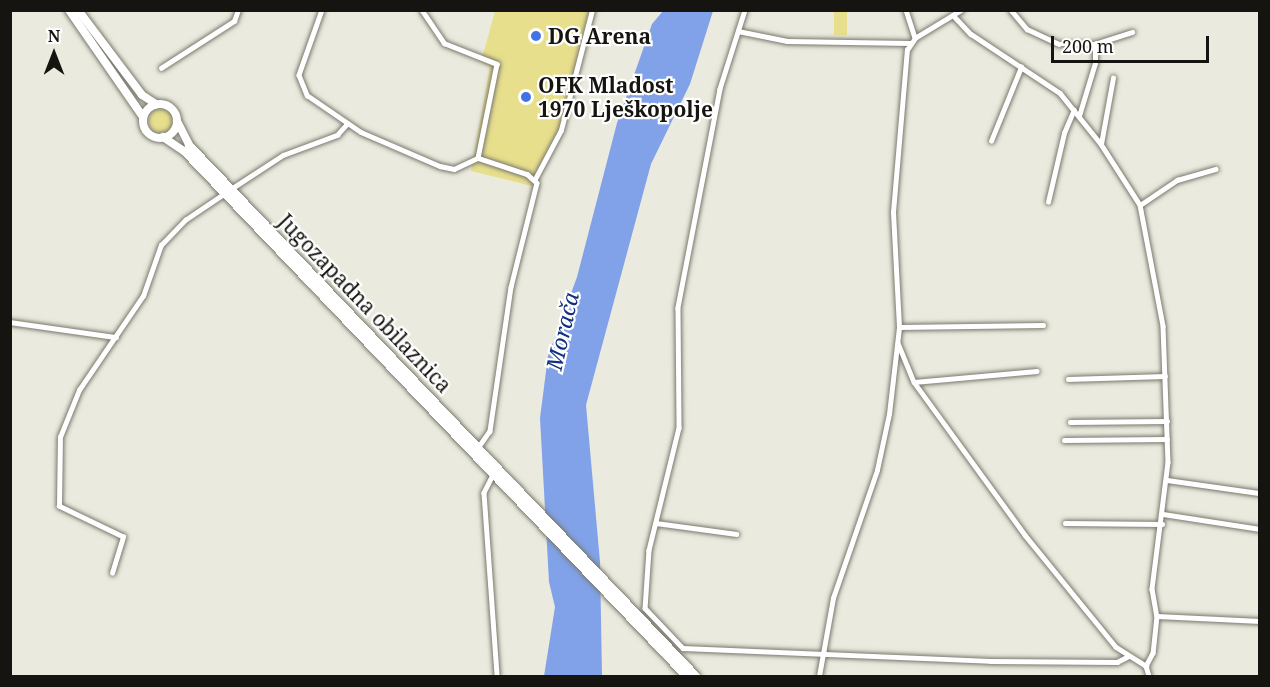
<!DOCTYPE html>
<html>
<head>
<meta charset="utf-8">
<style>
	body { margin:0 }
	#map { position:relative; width:1270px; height:687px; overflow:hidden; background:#ebeade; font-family:"Noto Serif",serif }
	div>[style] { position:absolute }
	.green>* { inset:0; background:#e8df8d; transform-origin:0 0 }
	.round { border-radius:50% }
	.water>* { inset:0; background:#81a2e8 }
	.roads { filter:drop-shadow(0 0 2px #7a796e) drop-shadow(0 0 2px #7a796e) }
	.minor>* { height:4.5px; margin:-2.25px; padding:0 2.25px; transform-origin:2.25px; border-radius:2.25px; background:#fff }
	.primary>* { height:8px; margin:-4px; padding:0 4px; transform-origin:4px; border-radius:4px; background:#fff }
	.primary>.ring { margin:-4px; padding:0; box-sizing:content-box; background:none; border:8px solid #fff; border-radius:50% }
	.dots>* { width:16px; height:16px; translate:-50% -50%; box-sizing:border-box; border:3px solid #fff; border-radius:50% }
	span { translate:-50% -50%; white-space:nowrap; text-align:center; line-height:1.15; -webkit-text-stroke:4.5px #fff; paint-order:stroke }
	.poi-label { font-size:21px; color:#151410; font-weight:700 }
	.left { translate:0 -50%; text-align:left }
	.street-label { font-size:21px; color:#151410 }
	.water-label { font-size:22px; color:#12307f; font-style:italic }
	.frame { position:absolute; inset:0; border:12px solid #151410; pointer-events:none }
	.north { position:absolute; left:24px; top:24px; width:60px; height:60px; -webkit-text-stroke:4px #fff; paint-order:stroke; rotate:0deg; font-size:16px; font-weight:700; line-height:24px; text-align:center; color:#151410 }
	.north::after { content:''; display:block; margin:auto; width:21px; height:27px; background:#151410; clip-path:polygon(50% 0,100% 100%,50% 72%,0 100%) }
	.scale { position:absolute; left:1051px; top:36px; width:158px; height:27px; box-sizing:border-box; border:3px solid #151410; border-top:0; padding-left:8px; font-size:18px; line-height:21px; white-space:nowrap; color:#151410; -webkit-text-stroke:4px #fff; paint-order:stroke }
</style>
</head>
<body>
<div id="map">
	<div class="green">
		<i style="clip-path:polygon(495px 11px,589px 11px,560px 128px,532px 186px,471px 171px,490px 67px,481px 62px)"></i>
		<i style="left:834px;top:11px;width:13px;height:24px"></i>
		<i class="round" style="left:149px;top:109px;width:24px;height:24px"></i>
	</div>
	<div class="water">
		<i style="clip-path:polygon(663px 11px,713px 11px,690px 84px,651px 164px,586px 405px,600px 562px,602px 676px,544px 676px,555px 607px,549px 582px,540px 418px,548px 356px,577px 277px,617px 123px,652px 24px)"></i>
	</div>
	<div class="roads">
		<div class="minor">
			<i style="left:322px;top:10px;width:69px;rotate:109.5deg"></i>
			<i style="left:299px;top:75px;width:22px;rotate:68deg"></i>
			<i style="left:307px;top:95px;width:65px;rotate:34.4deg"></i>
			<i style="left:361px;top:132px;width:86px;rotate:23.3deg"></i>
			<i style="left:440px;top:166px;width:14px;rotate:12deg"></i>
			<i style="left:454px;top:169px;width:26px;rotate:-25deg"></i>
			<i style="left:422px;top:10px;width:40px;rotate:56deg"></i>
			<i style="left:444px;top:43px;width:57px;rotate:21.6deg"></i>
			<i style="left:497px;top:64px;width:96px;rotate:101.4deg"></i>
			<i style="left:478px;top:158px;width:52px;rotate:18.1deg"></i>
			<i style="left:527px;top:174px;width:13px;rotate:42deg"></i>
			<i style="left:537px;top:183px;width:107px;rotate:104deg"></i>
			<i style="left:511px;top:287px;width:146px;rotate:98.3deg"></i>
			<i style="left:490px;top:431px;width:21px;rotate:125deg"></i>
			<i style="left:745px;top:10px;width:83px;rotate:107.6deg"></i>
			<i style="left:720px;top:89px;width:223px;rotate:100.9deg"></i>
			<i style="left:678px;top:308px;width:120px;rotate:89.5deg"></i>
			<i style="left:679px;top:428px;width:126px;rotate:103.8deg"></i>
			<i style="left:649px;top:550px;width:58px;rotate:93.9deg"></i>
			<i style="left:645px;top:608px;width:55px;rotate:46.5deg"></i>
			<i style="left:683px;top:648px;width:307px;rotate:2.4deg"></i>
			<i style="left:990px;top:661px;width:127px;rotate:0.5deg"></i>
			<i style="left:1117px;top:662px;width:11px;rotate:-27deg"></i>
			<i style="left:906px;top:10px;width:29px;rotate:72deg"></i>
			<i style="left:1011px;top:10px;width:25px;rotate:50deg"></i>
			<i style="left:1027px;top:29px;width:35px;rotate:25deg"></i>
			<i style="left:1059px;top:44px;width:36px"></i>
			<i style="left:1095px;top:44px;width:39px;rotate:-18deg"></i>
			<i style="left:953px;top:15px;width:26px;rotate:47deg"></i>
			<i style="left:971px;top:34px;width:107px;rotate:33.5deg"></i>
			<i style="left:1060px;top:93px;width:65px;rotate:51.2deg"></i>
			<i style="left:1101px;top:144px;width:72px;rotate:57.4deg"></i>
			<i style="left:1140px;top:205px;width:123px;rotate:79.2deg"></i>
			<i style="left:1163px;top:326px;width:136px;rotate:87.9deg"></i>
			<i style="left:1168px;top:462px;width:128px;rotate:97.2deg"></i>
			<i style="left:1152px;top:589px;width:27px;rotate:80deg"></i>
			<i style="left:1157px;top:616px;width:37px;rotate:96deg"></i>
			<i style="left:1153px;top:653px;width:15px;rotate:118deg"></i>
			<i style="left:738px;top:31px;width:50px;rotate:11.5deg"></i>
			<i style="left:787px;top:41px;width:123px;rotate:0.9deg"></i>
			<i style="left:161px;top:68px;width:87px;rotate:-32.8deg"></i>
			<i style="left:234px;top:21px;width:12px;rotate:-70deg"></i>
			<i style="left:1079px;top:116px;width:55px;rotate:-73.2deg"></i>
			<i style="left:1095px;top:63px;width:19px;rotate:-90deg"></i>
			<i style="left:991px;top:141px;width:80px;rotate:-67.9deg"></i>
			<i style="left:1101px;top:144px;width:67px;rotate:-79.7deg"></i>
			<i style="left:535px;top:179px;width:55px;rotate:-62deg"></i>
			<i style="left:561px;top:130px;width:124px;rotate:-75.5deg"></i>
			<i style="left:231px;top:189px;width:62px;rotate:-33.2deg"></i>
			<i style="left:283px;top:155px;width:58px;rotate:-20.3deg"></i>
			<i style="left:337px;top:135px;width:15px;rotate:-48deg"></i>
			<i style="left:1048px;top:202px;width:71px;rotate:-76.9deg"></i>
			<i style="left:1064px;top:133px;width:25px;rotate:-67deg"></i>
			<i style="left:1140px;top:205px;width:45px;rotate:-34deg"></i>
			<i style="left:1177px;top:180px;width:40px;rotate:-16deg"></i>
			<i style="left:10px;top:322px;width:107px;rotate:8.1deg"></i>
			<i style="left:899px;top:327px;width:144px;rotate:-0.8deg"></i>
			<i style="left:898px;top:343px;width:42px;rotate:67.7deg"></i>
			<i style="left:914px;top:382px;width:189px;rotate:54deg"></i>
			<i style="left:1025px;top:535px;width:144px;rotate:50.9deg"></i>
			<i style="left:1116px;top:647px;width:36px;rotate:32deg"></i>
			<i style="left:1146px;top:666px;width:10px;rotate:73deg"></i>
			<i style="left:1068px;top:379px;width:97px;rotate:-1.8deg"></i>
			<i style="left:914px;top:382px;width:123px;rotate:-5.1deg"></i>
			<i style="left:1070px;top:422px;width:97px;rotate:-0.6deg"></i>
			<i style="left:1064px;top:440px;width:103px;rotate:-0.6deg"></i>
			<i style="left:493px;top:475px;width:20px;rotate:117deg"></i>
			<i style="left:484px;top:493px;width:183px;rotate:85.9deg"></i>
			<i style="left:1167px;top:480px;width:94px;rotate:8deg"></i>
			<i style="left:1163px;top:514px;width:98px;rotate:8.8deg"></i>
			<i style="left:656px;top:523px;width:81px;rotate:7.8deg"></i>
			<i style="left:1065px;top:523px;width:97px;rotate:0.6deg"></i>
			<i style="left:112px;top:573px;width:38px;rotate:-73deg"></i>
			<i style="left:123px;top:537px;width:71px;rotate:-154.2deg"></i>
			<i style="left:59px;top:506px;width:69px;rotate:-89.2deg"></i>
			<i style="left:60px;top:437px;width:51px;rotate:-68deg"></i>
			<i style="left:79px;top:390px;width:114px;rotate:-55.8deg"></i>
			<i style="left:143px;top:296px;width:54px;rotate:-70.6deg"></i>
			<i style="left:161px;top:245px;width:35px;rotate:-46deg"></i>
			<i style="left:185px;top:220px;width:48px;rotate:-34deg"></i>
			<i style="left:1157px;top:616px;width:103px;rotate:2.8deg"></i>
			<i style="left:819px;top:676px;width:79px;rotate:-79.8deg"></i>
			<i style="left:833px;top:598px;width:135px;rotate:-71deg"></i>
			<i style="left:877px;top:470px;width:57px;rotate:-77.9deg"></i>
			<i style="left:889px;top:414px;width:88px;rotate:-83.4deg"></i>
			<i style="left:899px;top:327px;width:115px;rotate:-93deg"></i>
			<i style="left:893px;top:212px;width:163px;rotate:-85.1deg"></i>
			<i style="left:907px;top:50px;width:14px;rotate:-56deg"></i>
			<i style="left:915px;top:38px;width:54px;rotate:-31.3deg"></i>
		</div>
		<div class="primary">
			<i style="left:69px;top:10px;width:130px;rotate:55.3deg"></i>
			<i style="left:78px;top:10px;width:106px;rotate:53deg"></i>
			<i style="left:142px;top:95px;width:17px;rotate:33deg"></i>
			<i class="ring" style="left:143px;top:104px;width:26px;height:26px"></i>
			<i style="left:177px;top:121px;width:27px;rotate:63deg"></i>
			<i style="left:189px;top:145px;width:734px;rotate:46.32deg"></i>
			<i style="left:163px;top:137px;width:25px;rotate:34deg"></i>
			<i style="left:184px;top:151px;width:726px;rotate:46.28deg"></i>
		</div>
	</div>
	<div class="dots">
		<i style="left:536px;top:36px;background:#4372e3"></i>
		<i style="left:526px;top:97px;background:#4372e3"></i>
	</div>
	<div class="poi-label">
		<span class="left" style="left:548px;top:36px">DG Arena</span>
		<span class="left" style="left:538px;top:97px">OFK Mladost<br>1970 Lješkopolje</span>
	</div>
	<div class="street-label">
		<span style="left:365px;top:303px;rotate:46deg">Jugozapadna obilaznica</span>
	</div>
	<div class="water-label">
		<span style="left:562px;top:331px;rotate:-77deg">Morača</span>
	</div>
	<div class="frame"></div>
	<div class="north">N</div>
	<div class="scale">200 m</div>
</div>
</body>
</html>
